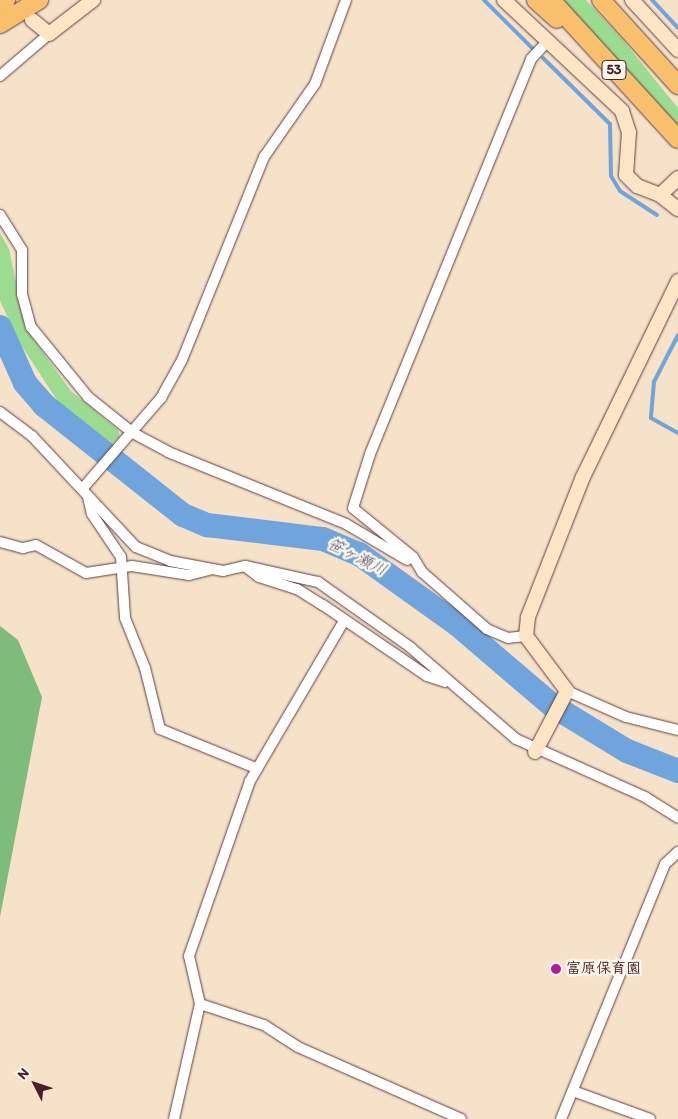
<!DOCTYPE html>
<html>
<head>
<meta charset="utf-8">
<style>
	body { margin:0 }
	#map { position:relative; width:678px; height:1119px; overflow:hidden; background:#f5e2c8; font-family:Itim,"Klee One",sans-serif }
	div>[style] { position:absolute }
	.green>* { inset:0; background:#9cdc91 }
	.forest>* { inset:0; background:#7dbc7b }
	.stream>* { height:4px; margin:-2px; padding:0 2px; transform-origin:2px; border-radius:2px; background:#6fa5dc }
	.river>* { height:24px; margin:-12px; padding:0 12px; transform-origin:12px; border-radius:12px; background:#6fa5dc }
	.roads { filter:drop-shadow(0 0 1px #643c43) drop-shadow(0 0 1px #643c43) }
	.street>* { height:10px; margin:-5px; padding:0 5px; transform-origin:5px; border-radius:5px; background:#fff }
	.secondary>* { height:14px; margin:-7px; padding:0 7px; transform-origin:7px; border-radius:7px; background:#fce5c4 }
	.highway>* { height:18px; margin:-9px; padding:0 9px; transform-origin:9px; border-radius:9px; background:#f8bf6c }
	.dots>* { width:14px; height:14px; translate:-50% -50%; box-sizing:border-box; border:2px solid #fbf7ec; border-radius:50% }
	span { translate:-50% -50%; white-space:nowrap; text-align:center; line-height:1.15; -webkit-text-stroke:5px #fbf7ec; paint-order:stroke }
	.shield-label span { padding:1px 4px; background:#fbf7ec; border:1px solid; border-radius:4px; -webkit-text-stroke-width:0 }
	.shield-label { font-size:14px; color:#4a1f2b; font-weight:700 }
	.poi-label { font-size:15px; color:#4a1f2b; font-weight:700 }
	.left { translate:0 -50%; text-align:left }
	.water-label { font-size:16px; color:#595572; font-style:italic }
	.north { position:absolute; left:10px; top:1059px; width:50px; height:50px; -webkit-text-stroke:4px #fbf7ec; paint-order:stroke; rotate:311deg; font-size:14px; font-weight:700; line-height:20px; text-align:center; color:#4a1f2b }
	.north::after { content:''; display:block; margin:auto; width:18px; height:22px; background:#4a1f2b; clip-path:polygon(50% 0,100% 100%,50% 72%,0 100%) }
</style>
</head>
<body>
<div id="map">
	<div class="green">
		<i style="clip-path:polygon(561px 0,586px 0,622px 39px,678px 108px,678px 129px)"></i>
		<i style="clip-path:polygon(0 233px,9px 249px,26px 329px,71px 391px,118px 430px,120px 436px,110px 446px,61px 406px,21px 345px,0 301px)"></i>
	</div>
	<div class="forest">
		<i style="clip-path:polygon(0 626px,18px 640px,42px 697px,0 917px)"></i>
	</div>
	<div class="stream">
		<i style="left:484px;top:0;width:71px;rotate:45deg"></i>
		<i style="left:652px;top:0;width:38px;rotate:47deg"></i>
		<i style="left:543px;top:58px;width:94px;rotate:44.6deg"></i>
		<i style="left:610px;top:124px;width:52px;rotate:88.9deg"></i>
		<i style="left:611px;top:176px;width:17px;rotate:59deg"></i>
		<i style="left:620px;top:191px;width:44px;rotate:33deg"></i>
		<i style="left:678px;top:335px;width:53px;rotate:117.1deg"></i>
		<i style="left:654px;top:382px;width:36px;rotate:95deg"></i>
		<i style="left:651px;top:418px;width:31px;rotate:29deg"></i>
	</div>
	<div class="river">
		<i style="left:0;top:327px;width:61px;rotate:65.9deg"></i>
		<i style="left:25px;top:383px;width:29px;rotate:49deg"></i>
		<i style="left:44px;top:405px;width:177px;rotate:38.4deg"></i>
		<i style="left:183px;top:515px;width:26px;rotate:23deg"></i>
		<i style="left:207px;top:525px;width:117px;rotate:6.9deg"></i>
		<i style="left:323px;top:539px;width:39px;rotate:23deg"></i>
		<i style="left:359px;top:554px;width:122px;rotate:35.6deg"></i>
		<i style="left:458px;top:625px;width:125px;rotate:40.5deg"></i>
		<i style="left:553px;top:706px;width:87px;rotate:31.3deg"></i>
		<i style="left:627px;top:751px;width:55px;rotate:21.4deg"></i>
	</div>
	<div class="roads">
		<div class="street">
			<i style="left:0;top:76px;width:65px;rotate:-40.6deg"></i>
			<i style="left:0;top:215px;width:41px;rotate:57.8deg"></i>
			<i style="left:22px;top:250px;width:44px;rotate:90deg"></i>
			<i style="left:22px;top:294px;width:34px;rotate:75deg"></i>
			<i style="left:31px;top:327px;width:90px;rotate:50.8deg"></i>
			<i style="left:88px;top:397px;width:58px;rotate:38.7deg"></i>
			<i style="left:133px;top:433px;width:40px;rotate:28deg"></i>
			<i style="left:168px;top:452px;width:192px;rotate:22deg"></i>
			<i style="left:346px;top:524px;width:71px;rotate:30.5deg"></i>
			<i style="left:0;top:412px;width:40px;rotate:37deg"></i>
			<i style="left:32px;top:436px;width:152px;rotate:46.9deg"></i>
			<i style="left:136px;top:547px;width:37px;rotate:22deg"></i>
			<i style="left:170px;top:561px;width:54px;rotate:10.7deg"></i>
			<i style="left:223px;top:571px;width:23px;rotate:-13deg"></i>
			<i style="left:245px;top:566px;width:75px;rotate:12.4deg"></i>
			<i style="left:318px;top:582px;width:113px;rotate:35.2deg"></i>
			<i style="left:410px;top:647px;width:140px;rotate:41deg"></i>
			<i style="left:516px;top:739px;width:141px;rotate:24.2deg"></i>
			<i style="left:645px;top:797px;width:39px;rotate:32deg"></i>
			<i style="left:83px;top:488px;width:119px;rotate:-49.1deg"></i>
			<i style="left:161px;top:398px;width:43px;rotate:-61.1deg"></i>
			<i style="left:182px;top:360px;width:219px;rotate:-68deg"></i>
			<i style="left:264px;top:157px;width:89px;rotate:-55.1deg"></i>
			<i style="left:315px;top:84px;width:90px;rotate:-69.7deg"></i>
			<i style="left:88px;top:497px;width:17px;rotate:77deg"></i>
			<i style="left:92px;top:514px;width:52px;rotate:56deg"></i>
			<i style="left:121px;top:557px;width:61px;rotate:86.2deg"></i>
			<i style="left:125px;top:618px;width:54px;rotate:68.2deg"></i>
			<i style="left:145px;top:668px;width:63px;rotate:76.2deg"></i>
			<i style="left:160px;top:729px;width:104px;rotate:22.1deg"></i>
			<i style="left:0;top:542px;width:24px;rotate:15deg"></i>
			<i style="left:23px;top:548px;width:13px;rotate:-13deg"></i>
			<i style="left:36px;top:545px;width:57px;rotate:29.2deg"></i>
			<i style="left:86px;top:573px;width:47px;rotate:-8.7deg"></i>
			<i style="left:132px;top:566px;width:58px;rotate:9deg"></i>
			<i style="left:189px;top:575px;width:21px;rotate:-14deg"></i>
			<i style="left:246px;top:567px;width:16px;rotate:38deg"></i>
			<i style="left:259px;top:577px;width:40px;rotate:18deg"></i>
			<i style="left:297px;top:589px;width:31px;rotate:32deg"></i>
			<i style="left:323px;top:605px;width:126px;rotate:34.3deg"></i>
			<i style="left:427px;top:676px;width:19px;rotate:18deg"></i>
			<i style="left:526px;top:636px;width:18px;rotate:174deg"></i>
			<i style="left:508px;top:638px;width:23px;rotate:-157deg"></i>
			<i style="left:487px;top:629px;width:86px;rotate:-138.8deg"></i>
			<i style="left:422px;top:572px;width:17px;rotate:-121deg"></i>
			<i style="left:413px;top:557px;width:77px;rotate:-140.8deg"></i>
			<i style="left:353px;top:508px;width:57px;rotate:-72.5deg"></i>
			<i style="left:370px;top:454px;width:427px;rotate:-67.8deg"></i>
			<i style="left:531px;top:59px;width:23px;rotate:-47deg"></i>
			<i style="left:567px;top:691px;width:64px;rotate:23.8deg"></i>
			<i style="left:626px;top:717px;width:54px;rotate:14deg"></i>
			<i style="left:200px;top:1004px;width:67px;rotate:18.2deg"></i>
			<i style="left:264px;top:1025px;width:40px;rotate:32.9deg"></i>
			<i style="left:298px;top:1047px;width:178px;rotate:23.8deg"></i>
			<i style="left:573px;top:1091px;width:82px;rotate:20deg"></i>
			<i style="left:174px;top:1119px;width:118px;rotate:-77.3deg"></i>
			<i style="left:200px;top:1004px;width:49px;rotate:-102.9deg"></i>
			<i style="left:189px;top:956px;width:185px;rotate:-70.8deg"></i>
			<i style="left:250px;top:781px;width:186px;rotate:-59.6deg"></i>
			<i style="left:561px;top:1119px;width:275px;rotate:-67.8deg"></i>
			<i style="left:665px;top:864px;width:18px;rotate:-43deg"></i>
		</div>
		<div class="secondary">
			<i style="left:504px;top:0;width:162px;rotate:43.2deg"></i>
			<i style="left:622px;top:111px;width:22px;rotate:72deg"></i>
			<i style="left:629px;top:132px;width:43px;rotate:94deg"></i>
			<i style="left:626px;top:175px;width:16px;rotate:45deg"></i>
			<i style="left:637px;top:186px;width:25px;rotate:21deg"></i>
			<i style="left:660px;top:195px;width:25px;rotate:-43deg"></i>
			<i style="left:632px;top:0;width:68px;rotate:47.4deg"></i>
			<i style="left:32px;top:20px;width:22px;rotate:39deg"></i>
			<i style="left:49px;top:34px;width:56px;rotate:-37.7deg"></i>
			<i style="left:660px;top:195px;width:23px;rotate:38deg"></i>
			<i style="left:535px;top:752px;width:69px;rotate:-62.3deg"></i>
			<i style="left:567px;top:691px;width:69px;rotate:-126.7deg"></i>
			<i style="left:526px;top:636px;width:19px;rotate:-84deg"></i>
			<i style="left:528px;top:617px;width:150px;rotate:-68.6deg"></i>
			<i style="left:583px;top:477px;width:218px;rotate:-64.1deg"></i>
		</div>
		<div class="highway">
			<i style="left:536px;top:0;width:28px;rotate:42deg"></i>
			<i style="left:551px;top:0;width:188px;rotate:47.6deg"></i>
			<i style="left:601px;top:0;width:115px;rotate:47.8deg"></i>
			<i style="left:0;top:5px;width:8px;rotate:-40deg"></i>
			<i style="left:0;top:24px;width:46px;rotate:-31.6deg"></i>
		</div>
	</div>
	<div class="dots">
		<i style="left:556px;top:969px;background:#b5179e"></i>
	</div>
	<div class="shield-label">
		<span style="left:614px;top:70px">53</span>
	</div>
	<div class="poi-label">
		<span class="left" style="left:566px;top:969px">富原保育園</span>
	</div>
	<div class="water-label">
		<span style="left:357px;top:557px;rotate:27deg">笹ヶ瀬川</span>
	</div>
	<div class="north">N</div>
</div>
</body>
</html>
